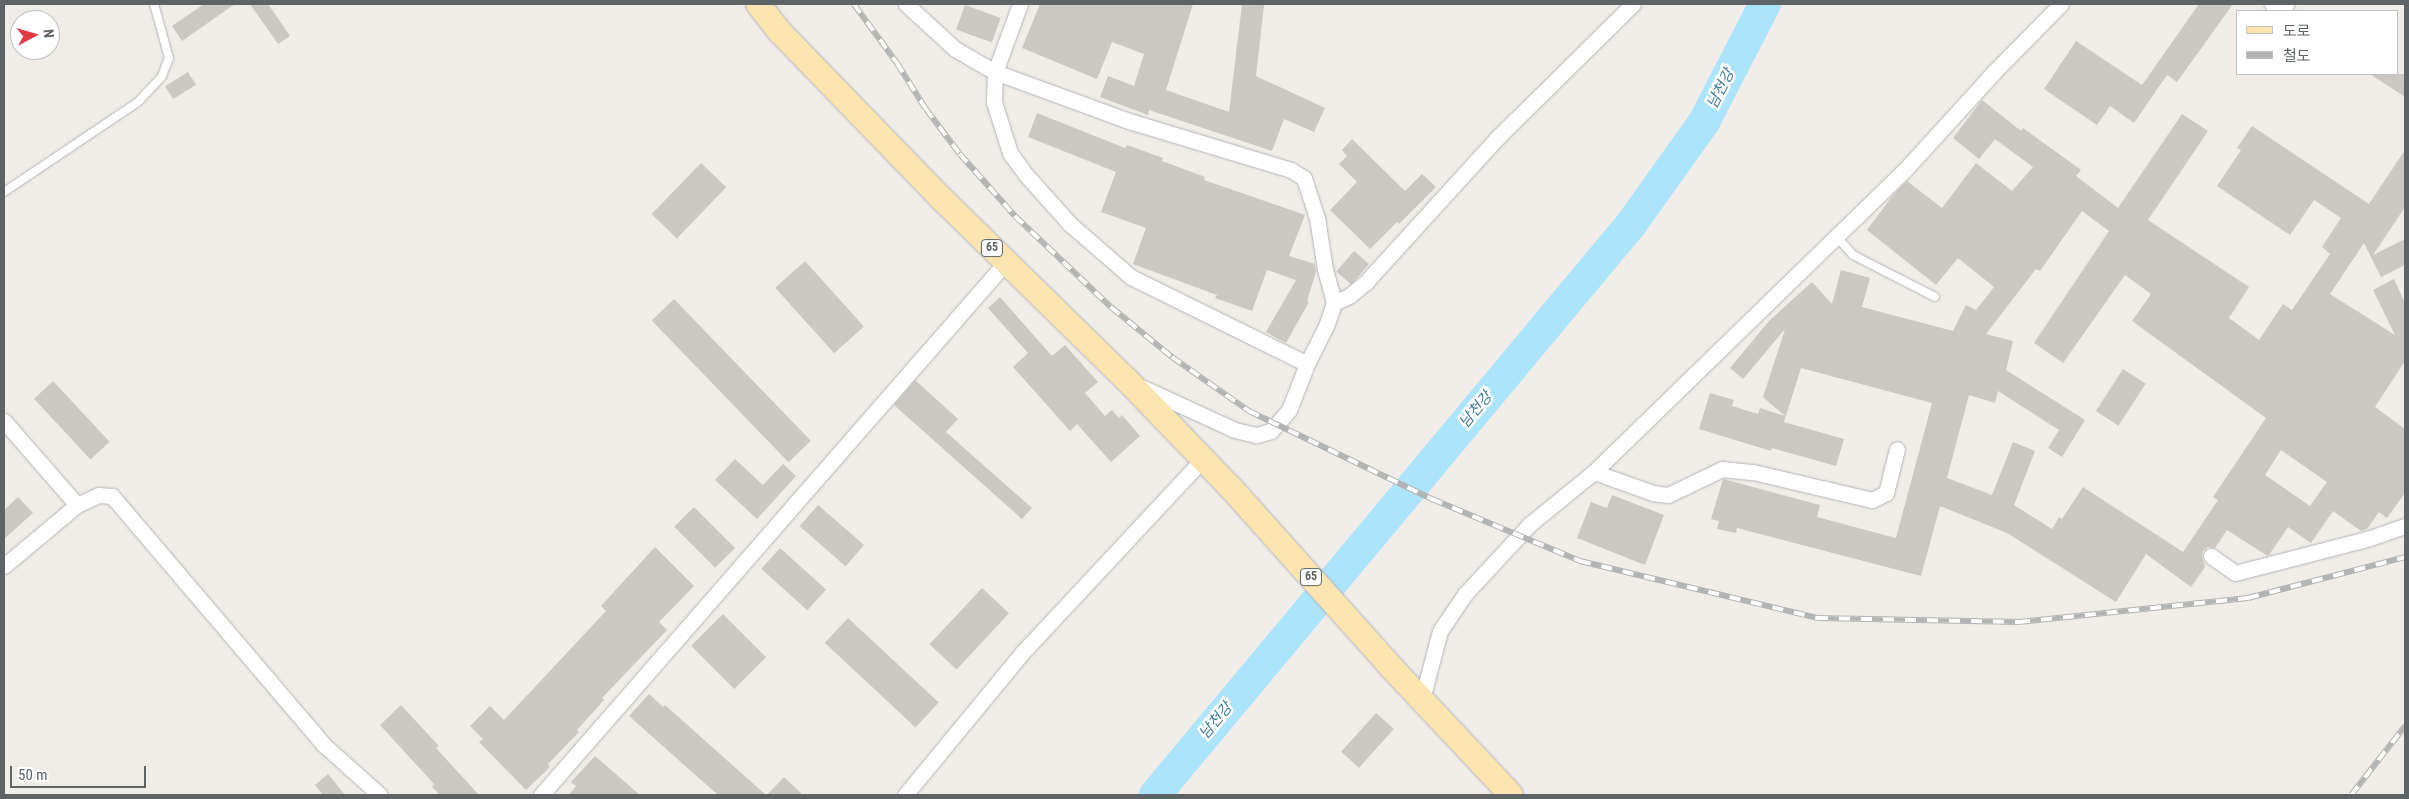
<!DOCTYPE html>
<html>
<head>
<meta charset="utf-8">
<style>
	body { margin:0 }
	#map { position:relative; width:2409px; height:799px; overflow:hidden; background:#f0ece7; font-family:"Roboto Condensed","Noto Sans KR",sans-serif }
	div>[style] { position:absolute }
	.river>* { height:32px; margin:-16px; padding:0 16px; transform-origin:16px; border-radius:16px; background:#abe4fb }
	.building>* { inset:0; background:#cbc7c3; transform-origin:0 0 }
	.roads { filter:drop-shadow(0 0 1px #b2b5b8) drop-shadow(0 0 1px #b2b5b8) }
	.service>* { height:8px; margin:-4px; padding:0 4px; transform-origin:4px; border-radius:4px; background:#fff }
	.minor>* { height:15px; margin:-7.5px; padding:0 7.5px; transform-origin:7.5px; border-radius:7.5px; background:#fff }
	.primary>* { height:24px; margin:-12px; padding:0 12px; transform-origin:12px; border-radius:12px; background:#fce4b0 }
	.rail>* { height:5.5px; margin-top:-2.75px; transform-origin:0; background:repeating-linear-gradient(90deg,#fff 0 11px,#b3b4b4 0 22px); box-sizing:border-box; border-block:1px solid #b3b4b4 }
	span { translate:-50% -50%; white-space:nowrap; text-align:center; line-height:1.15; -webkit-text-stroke:5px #fff; paint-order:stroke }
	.shield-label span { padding:1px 4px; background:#fff; border:1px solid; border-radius:4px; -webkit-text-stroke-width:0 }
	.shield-label { font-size:12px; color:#5e6366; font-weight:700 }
	.water-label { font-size:15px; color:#417b9c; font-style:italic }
	.frame { position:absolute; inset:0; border:5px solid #5e6366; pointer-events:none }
	.legend { position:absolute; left:2236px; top:10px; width:162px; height:65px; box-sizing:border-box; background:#fff; border:1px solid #bfc1c2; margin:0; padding:6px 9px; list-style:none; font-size:15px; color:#5e6366 }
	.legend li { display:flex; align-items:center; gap:10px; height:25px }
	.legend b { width:25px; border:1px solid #bfc1c2 }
	.north { position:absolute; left:10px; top:10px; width:50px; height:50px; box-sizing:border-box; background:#fff; border:1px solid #bfc1c2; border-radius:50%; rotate:84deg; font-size:14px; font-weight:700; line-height:20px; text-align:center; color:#5e6366 }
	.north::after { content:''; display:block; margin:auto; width:18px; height:22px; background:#e23a45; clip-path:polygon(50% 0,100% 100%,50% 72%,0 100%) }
	.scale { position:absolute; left:10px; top:766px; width:136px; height:22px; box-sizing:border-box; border:2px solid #5e6366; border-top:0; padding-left:6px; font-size:15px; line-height:18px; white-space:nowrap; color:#5e6366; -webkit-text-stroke:4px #fff; paint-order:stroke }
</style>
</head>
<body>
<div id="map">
	<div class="river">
		<i style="left:1155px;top:795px;width:745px;rotate:-50.17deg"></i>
		<i style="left:1632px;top:223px;width:124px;rotate:-54.5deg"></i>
		<i style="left:1704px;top:122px;width:133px;rotate:-62.7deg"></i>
	</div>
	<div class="building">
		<i style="clip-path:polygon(204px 4px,235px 4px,182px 41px,172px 26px)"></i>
		<i style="clip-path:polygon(250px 4px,268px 4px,290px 36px,278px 44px)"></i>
		<i style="clip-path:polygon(1040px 4px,1193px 4px,1166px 90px,1229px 112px,1242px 4px,1264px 5px,1256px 76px,1325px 108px,1314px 132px,1284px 119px,1272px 151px,1149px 110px,1148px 115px,1100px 97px,1108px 76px,1134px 86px,1144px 54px,1112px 42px,1097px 79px,1022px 48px)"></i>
		<i style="clip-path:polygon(2199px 4px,2233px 4px,2177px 82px,2167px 75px,2134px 123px,2110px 106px,2097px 125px,2044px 89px,2076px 41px,2142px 85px)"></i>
		<i style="left:965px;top:5px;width:38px;height:26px;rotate:20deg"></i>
		<i style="left:188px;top:72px;width:15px;height:27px;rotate:58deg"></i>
		<i style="clip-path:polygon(2370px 74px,2405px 74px,2405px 97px)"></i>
		<i style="clip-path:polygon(evenodd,1982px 100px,2021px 131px,2023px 128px,2081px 170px,2076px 176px,2118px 208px,2182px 114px,2208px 131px,2148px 220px,2249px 287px,2229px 318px,2259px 340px,2283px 304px,2292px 310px,2330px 254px,2322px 247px,2341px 218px,2314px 200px,2290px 235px,2217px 186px,2241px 150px,2237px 148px,2252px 126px,2369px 204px,2405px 150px,2405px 207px,2373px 255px,2405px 239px,2405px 265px,2381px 277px,2364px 243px,2330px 294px,2395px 335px,2373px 290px,2394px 279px,2405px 303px,2405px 361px,2375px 407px,2405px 429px,2405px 493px,2387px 518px,2379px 512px,2367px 529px,2361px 531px,2333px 511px,2311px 543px,2288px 527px,2269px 555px,2266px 555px,2227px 530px,2215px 548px,2208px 547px,2203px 551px,2202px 556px,2205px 567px,2191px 587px,2146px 554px,2116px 602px,2007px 533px,1940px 506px,1921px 576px,1737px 528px,1736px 533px,1717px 529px,1719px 521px,1711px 519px,1723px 479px,1820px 505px,1817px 517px,1896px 538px,1932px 403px,1801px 368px,1784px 422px,1844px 439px,1836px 466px,1772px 448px,1771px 451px,1699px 429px,1710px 393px,1734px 400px,1732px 406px,1758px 414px,1760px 408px,1785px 416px,1763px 397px,1785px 329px,1743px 379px,1730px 368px,1769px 321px,1812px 282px,1832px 304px,1841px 270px,1870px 278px,1862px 307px,1953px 331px,1966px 305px,1976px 310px,1994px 287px,1958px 258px,1936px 285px,1867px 230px,1893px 195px,1907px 181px,1942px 208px,1976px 163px,2012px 191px,2033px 167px,1995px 139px,1979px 159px,1953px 138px,1982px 100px,2082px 211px,2109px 231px,2034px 343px,2063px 363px,2125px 275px,2151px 294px,2132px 321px,2266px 418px,2213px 497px,2218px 500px,2183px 552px,2083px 487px,2062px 519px,2059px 517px,2052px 529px,2014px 505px,2035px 451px,2013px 442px,1992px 495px,1947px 478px,1969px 395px,1995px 403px,1998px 391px,2059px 430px,2048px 448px,2062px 457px,2085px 420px,2006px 370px,2013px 341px,1986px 334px,2036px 269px,2040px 271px,2082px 211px,1982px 100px,2281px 450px,2327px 482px,2310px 506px,2265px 475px,2281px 450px)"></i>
		<i style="clip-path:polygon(1037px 113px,1125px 148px,1127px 145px,1163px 158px,1162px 161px,1205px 177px,1204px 180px,1305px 215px,1289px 256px,1315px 264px,1316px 272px,1307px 301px,1309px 302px,1286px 343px,1266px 332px,1296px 280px,1267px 270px,1252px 311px,1215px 298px,1217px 295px,1133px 264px,1146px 228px,1101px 212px,1116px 172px,1028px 137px)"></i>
		<i style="clip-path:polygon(1352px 139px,1405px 191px,1422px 174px,1436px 187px,1399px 224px,1397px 222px,1370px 249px,1330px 210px,1357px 182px,1339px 164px,1347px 156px,1342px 150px)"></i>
		<i style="left:701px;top:163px;width:35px;height:71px;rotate:44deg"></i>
		<i style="left:1354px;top:251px;width:20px;height:27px;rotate:41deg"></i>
		<i style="left:805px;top:261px;width:88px;height:40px;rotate:48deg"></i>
		<i style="clip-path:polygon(1000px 297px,1052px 356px,1065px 345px,1098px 382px,1085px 393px,1105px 416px,1112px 410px,1119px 418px,1122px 415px,1140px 436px,1111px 462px,1077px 424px,1070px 431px,1013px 367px,1028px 353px,988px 308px)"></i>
		<i style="left:674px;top:299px;width:197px;height:31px;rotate:46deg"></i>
		<i style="left:2123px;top:369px;width:27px;height:50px;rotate:33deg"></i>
		<i style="clip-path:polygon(915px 380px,958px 419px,946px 432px,1032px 508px,1022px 519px,894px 405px)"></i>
		<i style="left:53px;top:381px;width:83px;height:26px;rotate:47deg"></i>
		<i style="clip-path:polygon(735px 459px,763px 485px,783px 464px,796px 476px,757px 519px,715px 480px)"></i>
		<i style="clip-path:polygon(1612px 495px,1664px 515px,1645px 565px,1577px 538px,1591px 502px,1607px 508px)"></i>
		<i style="clip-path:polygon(18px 497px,33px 513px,4px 539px,4px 510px)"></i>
		<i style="left:818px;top:505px;width:61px;height:28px;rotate:41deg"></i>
		<i style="left:694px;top:507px;width:58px;height:28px;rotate:45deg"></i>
		<i style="clip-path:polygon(655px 547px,694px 586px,659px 622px,667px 630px,602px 698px,604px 700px,577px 730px,579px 732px,548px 764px,550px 767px,526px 790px,479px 742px,483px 739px,470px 726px,490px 706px,504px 720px,606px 611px,601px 606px)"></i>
		<i style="left:780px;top:548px;width:62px;height:28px;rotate:42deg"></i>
		<i style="left:982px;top:588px;width:37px;height:77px;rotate:43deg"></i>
		<i style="left:723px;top:614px;width:61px;height:45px;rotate:45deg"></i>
		<i style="left:848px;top:618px;width:124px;height:34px;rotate:43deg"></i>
		<i style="clip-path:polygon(649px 694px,663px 707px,665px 705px,766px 795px,718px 795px,629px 716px)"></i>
		<i style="clip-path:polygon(401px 705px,439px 746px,436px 748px,479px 795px,440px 795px,432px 787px,434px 784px,380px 725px)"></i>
		<i style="left:1376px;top:713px;width:24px;height:52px;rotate:42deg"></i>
		<i style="clip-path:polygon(595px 756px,640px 795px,569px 795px,576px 786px,571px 782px)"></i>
		<i style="clip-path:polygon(328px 774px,345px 795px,323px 795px,315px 785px)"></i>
		<i style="clip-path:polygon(784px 777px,803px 795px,767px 795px)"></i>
	</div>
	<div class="roads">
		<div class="service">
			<i style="left:4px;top:192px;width:161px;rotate:-33.9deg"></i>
			<i style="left:138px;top:102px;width:35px;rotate:-47deg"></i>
			<i style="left:162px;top:76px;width:19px;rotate:-69deg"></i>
			<i style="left:169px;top:58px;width:56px;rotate:-105.5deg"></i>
			<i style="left:1836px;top:236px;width:25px;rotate:48deg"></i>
			<i style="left:1853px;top:255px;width:92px;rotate:27.1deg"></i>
		</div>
		<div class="minor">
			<i style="left:906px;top:4px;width:67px;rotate:42.6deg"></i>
			<i style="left:955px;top:49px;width:46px;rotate:29.9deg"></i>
			<i style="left:995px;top:72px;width:143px;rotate:20.1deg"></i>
			<i style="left:1129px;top:121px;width:169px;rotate:16.8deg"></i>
			<i style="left:1291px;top:170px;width:15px;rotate:32deg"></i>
			<i style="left:1304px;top:178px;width:42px;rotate:72deg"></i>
			<i style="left:1317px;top:218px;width:52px;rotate:81.1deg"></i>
			<i style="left:1325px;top:269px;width:35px;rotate:75deg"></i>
			<i style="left:1334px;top:303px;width:24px;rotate:109deg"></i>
			<i style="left:1326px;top:326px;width:42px;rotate:116.6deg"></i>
			<i style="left:1307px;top:364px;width:49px;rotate:111.4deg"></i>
			<i style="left:1289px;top:410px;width:28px;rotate:131deg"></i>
			<i style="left:1271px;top:431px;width:16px;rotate:165deg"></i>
			<i style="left:1256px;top:435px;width:22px;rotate:-167deg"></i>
			<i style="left:1235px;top:430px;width:103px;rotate:-155.4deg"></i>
			<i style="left:1020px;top:4px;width:72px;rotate:110.2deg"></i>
			<i style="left:995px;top:72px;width:30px;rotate:92deg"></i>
			<i style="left:994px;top:102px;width:53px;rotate:72.6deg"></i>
			<i style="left:1010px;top:153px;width:27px;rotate:54deg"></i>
			<i style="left:1026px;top:175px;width:66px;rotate:48.1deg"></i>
			<i style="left:1070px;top:224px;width:81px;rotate:41deg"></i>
			<i style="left:1131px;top:277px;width:196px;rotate:26.3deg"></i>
			<i style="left:2272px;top:4px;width:12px;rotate:14deg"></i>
			<i style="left:2284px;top:7px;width:4px;rotate:-56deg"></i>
			<i style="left:1334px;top:303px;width:17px;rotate:-25deg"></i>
			<i style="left:1349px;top:296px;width:22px;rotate:-39deg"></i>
			<i style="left:1366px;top:282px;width:195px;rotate:-47.7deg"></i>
			<i style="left:1497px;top:138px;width:191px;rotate:-44.6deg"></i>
			<i style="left:4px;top:421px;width:111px;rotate:49deg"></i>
			<i style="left:1594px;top:472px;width:63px;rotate:19.6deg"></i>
			<i style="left:1653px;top:493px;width:15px;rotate:8deg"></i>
			<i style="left:1668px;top:495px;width:60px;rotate:-25.7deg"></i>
			<i style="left:1722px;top:469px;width:31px;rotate:6deg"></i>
			<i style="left:1753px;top:472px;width:122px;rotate:13.2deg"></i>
			<i style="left:1872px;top:500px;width:16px;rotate:-27deg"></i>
			<i style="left:1886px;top:493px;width:45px;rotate:-76deg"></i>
			<i style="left:2211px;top:556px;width:29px;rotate:35deg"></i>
			<i style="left:2235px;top:573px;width:139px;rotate:-14.5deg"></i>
			<i style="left:2370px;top:538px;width:37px;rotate:-19deg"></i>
			<i style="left:4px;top:566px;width:95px;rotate:-39.9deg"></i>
			<i style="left:77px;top:505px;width:23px;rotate:-25deg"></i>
			<i style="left:98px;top:495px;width:14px;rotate:4deg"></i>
			<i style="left:112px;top:496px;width:327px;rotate:49.6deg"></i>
			<i style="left:324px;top:745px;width:75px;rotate:41.8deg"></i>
			<i style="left:1422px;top:699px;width:70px;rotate:-75.2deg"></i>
			<i style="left:1440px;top:631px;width:45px;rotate:-56deg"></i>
			<i style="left:1465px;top:594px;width:96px;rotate:-47.1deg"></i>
			<i style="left:1530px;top:524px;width:82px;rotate:-39.1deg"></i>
			<i style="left:1594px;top:472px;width:431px;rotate:-44.2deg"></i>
			<i style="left:1903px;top:172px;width:134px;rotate:-47.7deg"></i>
			<i style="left:1993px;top:73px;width:97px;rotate:-45.4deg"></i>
			<i style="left:541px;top:795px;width:707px;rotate:-48.9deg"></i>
			<i style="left:905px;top:795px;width:185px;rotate:-50.5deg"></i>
			<i style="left:1023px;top:652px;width:264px;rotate:-47deg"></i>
		</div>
		<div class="primary">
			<i style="left:758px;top:4px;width:37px;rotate:52deg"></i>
			<i style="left:781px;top:33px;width:233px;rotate:45.9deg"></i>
			<i style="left:943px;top:200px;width:257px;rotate:44.4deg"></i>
			<i style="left:1127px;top:380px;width:150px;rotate:46.1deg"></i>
			<i style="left:1231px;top:488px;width:240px;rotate:48.2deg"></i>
			<i style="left:1391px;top:667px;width:175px;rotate:46.8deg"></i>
		</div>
	</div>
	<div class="rail">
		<i style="left:854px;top:4px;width:73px;rotate:53.9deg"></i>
		<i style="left:897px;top:63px;width:54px;rotate:57.8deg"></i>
		<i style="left:926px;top:109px;width:56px;rotate:52.9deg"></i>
		<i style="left:960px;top:154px;width:83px;rotate:48.4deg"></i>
		<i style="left:1015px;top:216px;width:132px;rotate:43.5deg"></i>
		<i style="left:1111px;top:307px;width:79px;rotate:39.3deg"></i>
		<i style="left:1172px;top:357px;width:94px;rotate:35deg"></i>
		<i style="left:1249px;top:411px;width:203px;rotate:25.7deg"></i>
		<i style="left:1432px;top:499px;width:160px;rotate:22.7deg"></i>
		<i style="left:1580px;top:561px;width:244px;rotate:13.5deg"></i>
		<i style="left:1817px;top:618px;width:202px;rotate:1.1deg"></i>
		<i style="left:2019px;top:622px;width:230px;rotate:-6deg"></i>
		<i style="left:2248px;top:598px;width:162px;rotate:-14.6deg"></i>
		<i style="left:2351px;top:795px;width:88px;rotate:-52deg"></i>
	</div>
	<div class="shield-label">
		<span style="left:992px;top:248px">65</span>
		<span style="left:1311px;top:577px">65</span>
	</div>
	<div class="water-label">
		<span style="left:1721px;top:89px;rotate:-63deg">남천강</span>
		<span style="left:1476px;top:410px;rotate:-50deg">남천강</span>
		<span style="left:1216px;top:721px;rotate:-50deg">남천강</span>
	</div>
	<div class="frame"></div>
	<ul class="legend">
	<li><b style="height:6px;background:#fce4b0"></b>도로</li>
	<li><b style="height:6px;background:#b3b4b4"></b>철도</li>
	</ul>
	<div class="north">N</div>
	<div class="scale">50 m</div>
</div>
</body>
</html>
